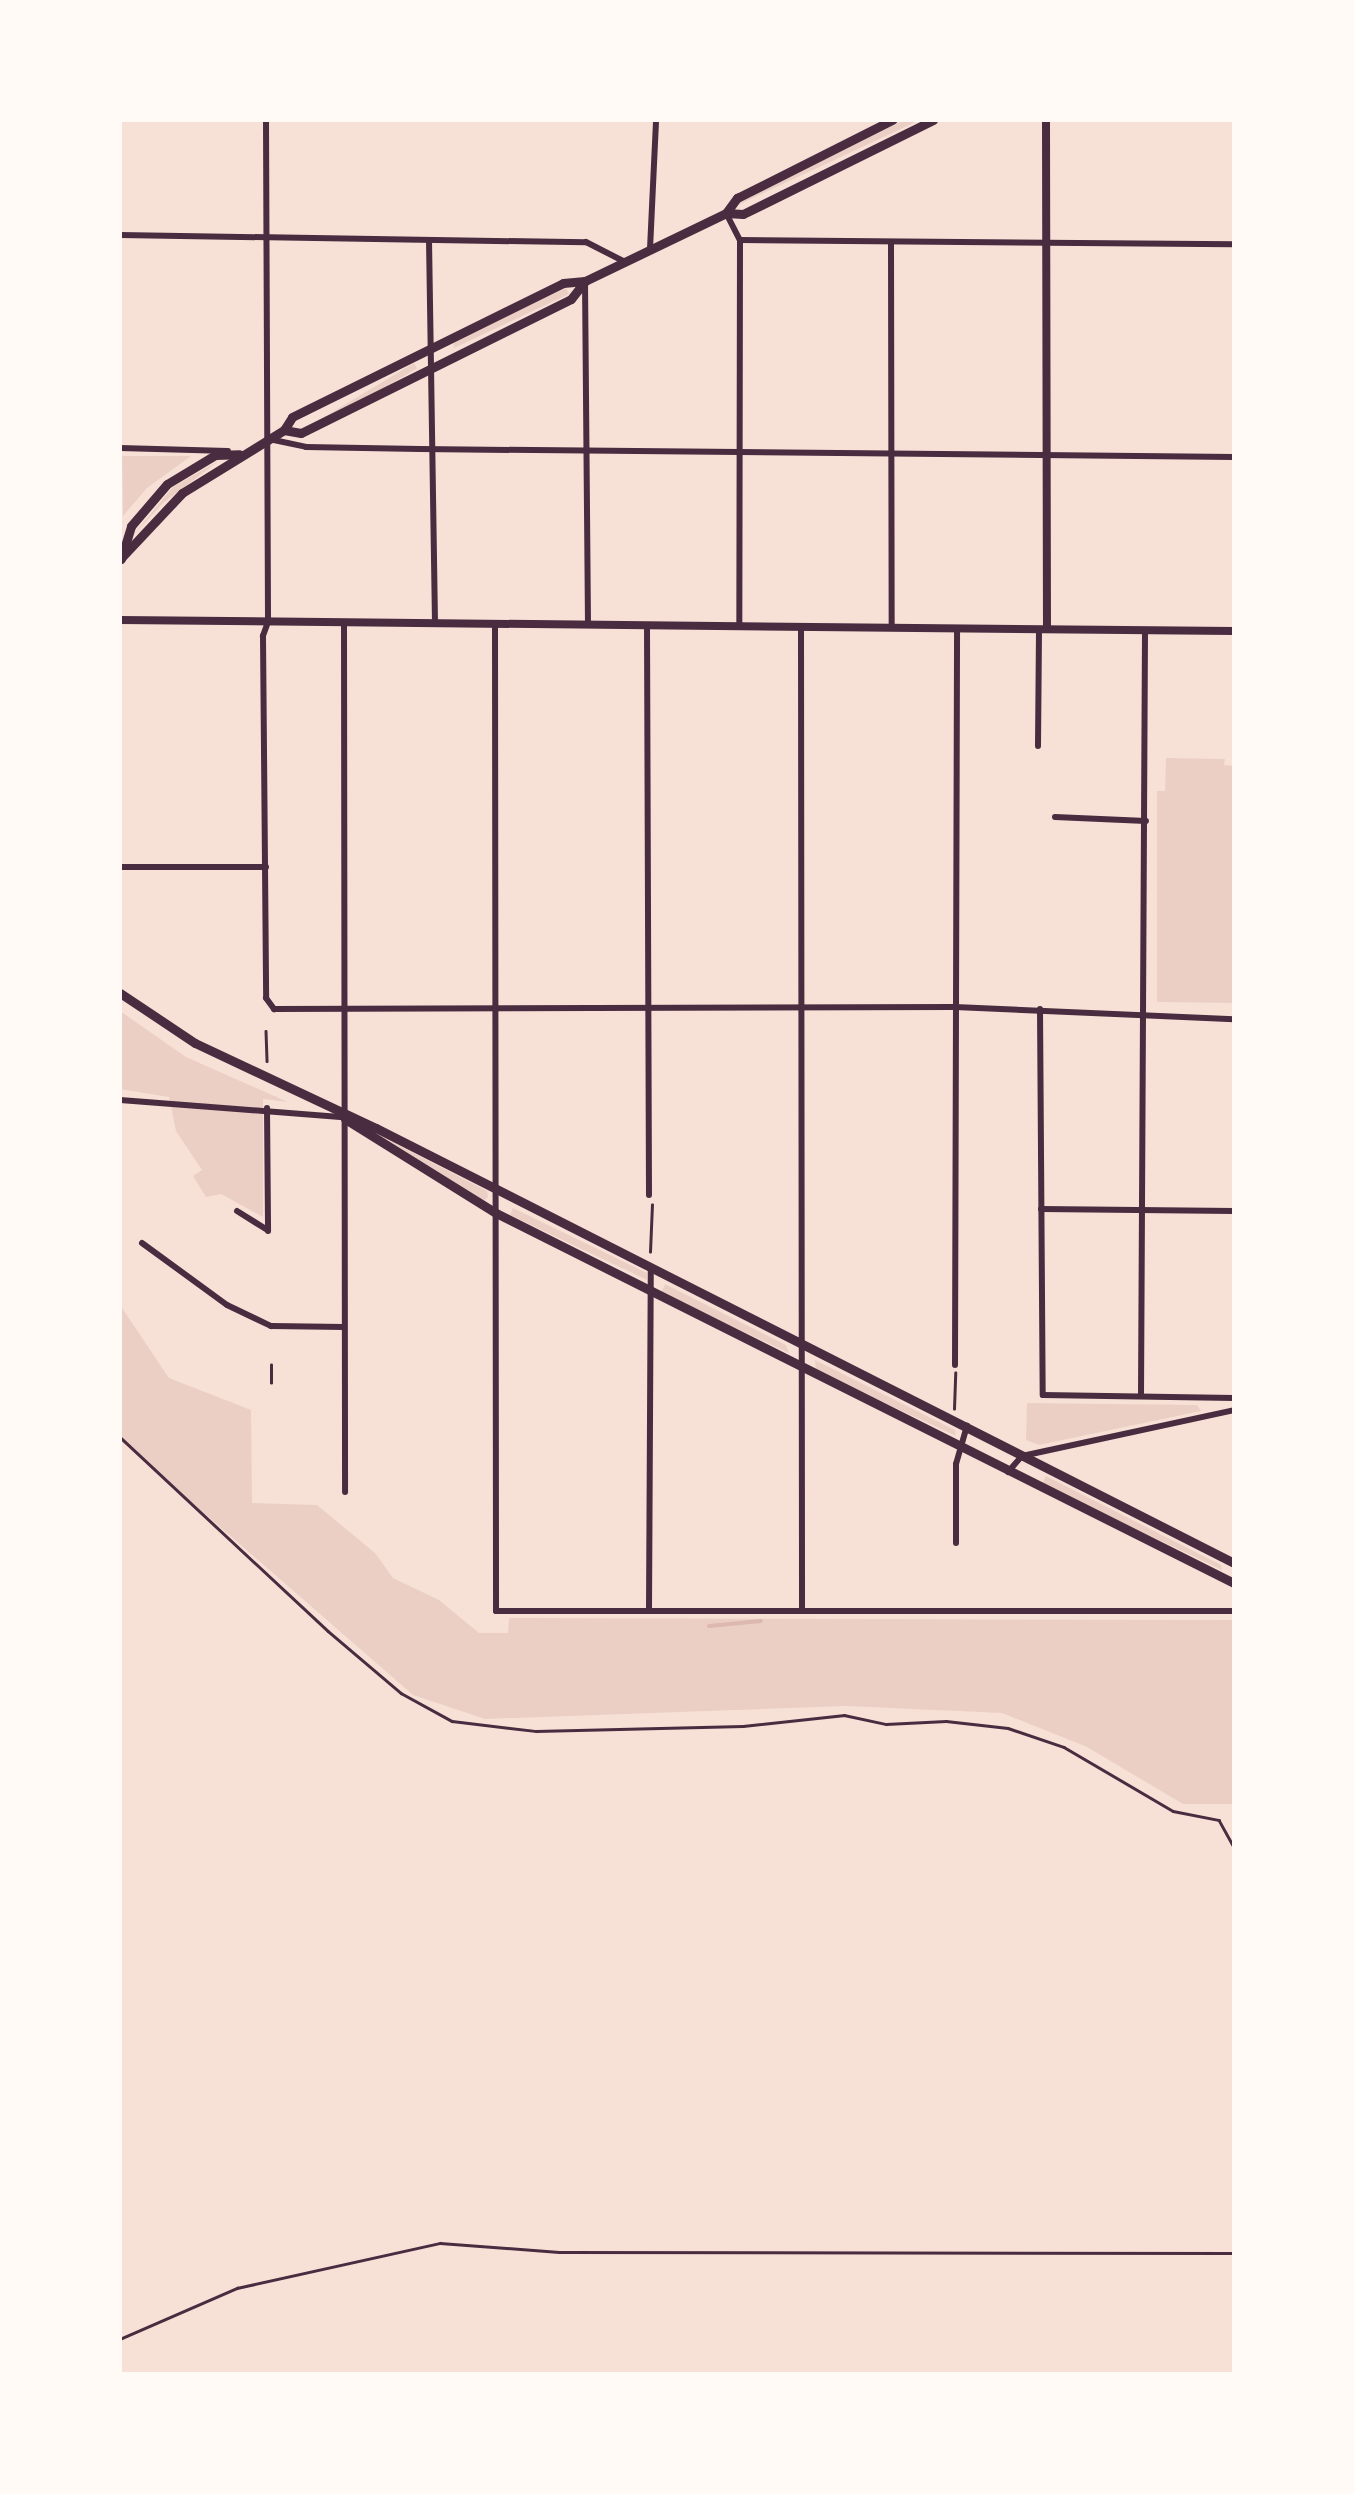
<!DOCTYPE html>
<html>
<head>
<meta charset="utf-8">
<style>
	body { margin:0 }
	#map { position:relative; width:1354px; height:2494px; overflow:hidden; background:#f7e1d7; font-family:"Exo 2",sans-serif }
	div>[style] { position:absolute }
	.green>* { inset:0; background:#ebcfc5; transform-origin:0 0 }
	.stream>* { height:4px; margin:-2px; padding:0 2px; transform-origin:2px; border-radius:2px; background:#dcb8b0 }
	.path>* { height:2.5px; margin:-1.25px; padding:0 1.25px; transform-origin:1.25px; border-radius:1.25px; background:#4a2c40 }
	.minor>* { height:6px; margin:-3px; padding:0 3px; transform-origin:3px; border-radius:3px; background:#4a2c40 }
	.tertiary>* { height:8px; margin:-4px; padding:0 4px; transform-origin:4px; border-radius:4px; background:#4a2c40 }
	.secondary>* { height:9px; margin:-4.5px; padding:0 4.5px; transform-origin:4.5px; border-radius:4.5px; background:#4a2c40 }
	span { translate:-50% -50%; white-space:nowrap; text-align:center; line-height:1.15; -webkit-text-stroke:9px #fffaf5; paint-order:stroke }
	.frame { position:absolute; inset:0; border:122px solid #fffaf5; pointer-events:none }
</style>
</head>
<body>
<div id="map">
	<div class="green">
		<i style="clip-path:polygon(904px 120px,920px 120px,738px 205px,739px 202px)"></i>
		<i style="clip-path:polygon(566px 288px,569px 294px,454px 348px,453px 342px)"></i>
		<i style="left:414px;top:363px;width:6px;height:129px;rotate:59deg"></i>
		<i style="clip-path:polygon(122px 456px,191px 456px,147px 488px,123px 516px)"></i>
		<i style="clip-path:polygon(220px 460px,163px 503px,129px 540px,173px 487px)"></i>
		<i style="clip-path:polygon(1166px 758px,1225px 759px,1224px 765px,1234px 766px,1234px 1003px,1157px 1002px,1157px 791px,1165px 791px)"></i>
		<i style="clip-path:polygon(120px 1011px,186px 1057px,288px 1102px,263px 1099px,263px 1217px,221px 1194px,206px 1197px,193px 1176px,202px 1170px,176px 1131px,169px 1097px,120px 1089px)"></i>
		<i style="clip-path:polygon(367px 1129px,487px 1191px,488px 1197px,484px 1201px)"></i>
		<i style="clip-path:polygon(513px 1208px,647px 1273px,647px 1280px,510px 1215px)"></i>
		<i style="clip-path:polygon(665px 1284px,786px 1345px,789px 1353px,661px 1293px)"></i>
		<i style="clip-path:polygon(120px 1305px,169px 1378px,251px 1410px,252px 1503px,317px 1505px,375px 1553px,393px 1578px,439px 1600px,479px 1633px,508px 1633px,509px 1618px,1234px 1620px,1234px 1804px,1183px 1804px,1087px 1747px,1002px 1713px,846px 1706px,485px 1719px,413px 1695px,120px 1440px)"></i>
		<i style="clip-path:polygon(815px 1360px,955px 1430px,956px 1436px,816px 1371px)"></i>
		<i style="clip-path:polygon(1027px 1403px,1197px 1405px,1201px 1411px,1039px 1445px,1026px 1440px)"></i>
		<i style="clip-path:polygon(1046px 1476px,1221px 1565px,1222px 1570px,1042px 1484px)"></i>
	</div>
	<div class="stream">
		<i style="left:709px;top:1626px;width:52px;rotate:-5.5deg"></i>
	</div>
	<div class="path">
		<i style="left:266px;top:1031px;width:30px;rotate:88deg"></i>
		<i style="left:650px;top:1252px;width:47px;rotate:-87.6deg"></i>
		<i style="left:271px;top:1383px;width:18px;rotate:-90deg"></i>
		<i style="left:954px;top:1409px;width:36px;rotate:-88deg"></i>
		<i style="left:120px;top:1437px;width:284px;rotate:43deg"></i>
		<i style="left:328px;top:1631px;width:96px;rotate:40.3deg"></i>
		<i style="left:401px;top:1693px;width:58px;rotate:28.8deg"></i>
		<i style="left:452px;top:1721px;width:85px;rotate:6.8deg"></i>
		<i style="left:536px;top:1731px;width:207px;rotate:-1.4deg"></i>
		<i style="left:743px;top:1726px;width:102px;rotate:-6.2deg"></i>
		<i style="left:844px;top:1715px;width:43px;rotate:12.1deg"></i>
		<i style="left:886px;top:1724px;width:60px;rotate:-2.9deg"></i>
		<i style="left:946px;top:1721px;width:62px;rotate:6.4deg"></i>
		<i style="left:1008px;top:1728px;width:59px;rotate:18.7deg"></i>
		<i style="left:1064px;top:1747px;width:126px;rotate:30.4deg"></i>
		<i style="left:1173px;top:1811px;width:47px;rotate:11.1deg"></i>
		<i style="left:1219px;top:1820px;width:31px;rotate:61deg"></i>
		<i style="left:120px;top:2339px;width:128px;rotate:-23.6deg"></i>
		<i style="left:237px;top:2288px;width:208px;rotate:-12.5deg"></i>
		<i style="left:440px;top:2243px;width:119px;rotate:4.3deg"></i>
		<i style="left:559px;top:2252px;width:675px;rotate:0.08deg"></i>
	</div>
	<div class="minor">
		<i style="left:266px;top:120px;width:502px;rotate:89.77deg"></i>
		<i style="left:268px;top:622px;width:15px;rotate:110deg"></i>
		<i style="left:263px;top:636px;width:362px;rotate:89.5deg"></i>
		<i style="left:266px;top:998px;width:14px;rotate:54deg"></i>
		<i style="left:274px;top:1009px;width:681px;rotate:-0.17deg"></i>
		<i style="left:955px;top:1007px;width:279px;rotate:2.5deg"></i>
		<i style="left:726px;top:213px;width:30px;rotate:63deg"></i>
		<i style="left:740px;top:240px;width:386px;rotate:90.1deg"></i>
		<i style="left:120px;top:235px;width:466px;rotate:0.9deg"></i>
		<i style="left:586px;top:242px;width:44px;rotate:27.1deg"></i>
		<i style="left:429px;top:240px;width:383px;rotate:89.1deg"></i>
		<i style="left:740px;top:240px;width:494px;rotate:0.5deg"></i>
		<i style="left:891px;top:242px;width:386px;rotate:89.9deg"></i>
		<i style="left:650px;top:249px;width:129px;rotate:-87.3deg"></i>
		<i style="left:585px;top:281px;width:344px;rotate:89.5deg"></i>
		<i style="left:269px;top:439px;width:38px;rotate:12deg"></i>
		<i style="left:306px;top:447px;width:114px;rotate:1deg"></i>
		<i style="left:420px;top:449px;width:814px;rotate:0.56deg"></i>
		<i style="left:120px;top:448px;width:108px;rotate:1.6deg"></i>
		<i style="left:344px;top:622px;width:870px;rotate:89.93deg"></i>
		<i style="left:495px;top:624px;width:987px;rotate:89.94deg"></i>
		<i style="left:496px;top:1611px;width:738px"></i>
		<i style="left:647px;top:625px;width:570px;rotate:89.8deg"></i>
		<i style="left:801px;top:627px;width:984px;rotate:89.94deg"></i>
		<i style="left:1038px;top:746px;width:117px;rotate:-89.5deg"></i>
		<i style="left:1055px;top:817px;width:91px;rotate:2.5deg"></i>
		<i style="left:120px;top:867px;width:146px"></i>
		<i style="left:1040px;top:1009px;width:386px;rotate:89.6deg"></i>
		<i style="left:1043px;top:1395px;width:191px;rotate:0.9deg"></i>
		<i style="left:120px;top:1100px;width:224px;rotate:4.4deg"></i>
		<i style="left:267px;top:1108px;width:123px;rotate:89.5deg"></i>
		<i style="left:1041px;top:1209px;width:193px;rotate:0.6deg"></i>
		<i style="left:237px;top:1211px;width:36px;rotate:32deg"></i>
		<i style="left:142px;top:1243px;width:105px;rotate:36.1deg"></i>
		<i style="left:227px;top:1305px;width:49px;rotate:25.5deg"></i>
		<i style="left:271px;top:1326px;width:73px;rotate:0.8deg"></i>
		<i style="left:955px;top:1365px;width:737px;rotate:-89.84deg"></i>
		<i style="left:1141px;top:1396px;width:766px;rotate:-89.7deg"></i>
		<i style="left:1008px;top:1472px;width:21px;rotate:-49deg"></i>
		<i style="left:1022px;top:1456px;width:217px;rotate:-12.2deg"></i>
		<i style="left:956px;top:1543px;width:79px;rotate:-90deg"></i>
		<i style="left:956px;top:1464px;width:40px;rotate:-74deg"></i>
		<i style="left:649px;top:1610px;width:343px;rotate:-89.7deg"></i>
	</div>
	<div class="tertiary">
		<i style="left:1046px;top:120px;width:509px;rotate:89.89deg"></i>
		<i style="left:120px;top:620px;width:1114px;rotate:0.57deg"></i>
	</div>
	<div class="secondary">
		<i style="left:726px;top:213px;width:17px;rotate:3deg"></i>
		<i style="left:743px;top:214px;width:212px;rotate:-26.3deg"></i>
		<i style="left:284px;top:430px;width:17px;rotate:10deg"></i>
		<i style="left:301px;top:433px;width:301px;rotate:-26.4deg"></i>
		<i style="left:571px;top:299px;width:23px;rotate:-52deg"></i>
		<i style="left:122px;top:557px;width:88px;rotate:-46.8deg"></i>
		<i style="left:182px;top:493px;width:120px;rotate:-31.7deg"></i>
		<i style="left:284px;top:430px;width:15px;rotate:-58deg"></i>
		<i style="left:292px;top:417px;width:302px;rotate:-26.3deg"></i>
		<i style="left:563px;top:283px;width:22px;rotate:-5deg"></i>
		<i style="left:585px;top:281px;width:157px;rotate:-25.7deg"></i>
		<i style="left:726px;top:213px;width:19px;rotate:-54deg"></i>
		<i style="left:737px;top:198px;width:174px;rotate:-26.7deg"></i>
		<i style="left:121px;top:559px;width:34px;rotate:-73deg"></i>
		<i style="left:131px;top:526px;width:55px;rotate:-49.4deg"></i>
		<i style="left:167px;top:484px;width:56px;rotate:-31.1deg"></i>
		<i style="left:215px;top:455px;width:24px;rotate:-2deg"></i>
		<i style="left:120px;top:993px;width:90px;rotate:33.7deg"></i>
		<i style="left:195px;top:1043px;width:200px;rotate:25.2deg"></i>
		<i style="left:376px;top:1128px;width:962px;rotate:26.88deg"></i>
		<i style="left:345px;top:1119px;width:178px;rotate:31.9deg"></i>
		<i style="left:496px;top:1213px;width:826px;rotate:26.63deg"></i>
	</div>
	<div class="frame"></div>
</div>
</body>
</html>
